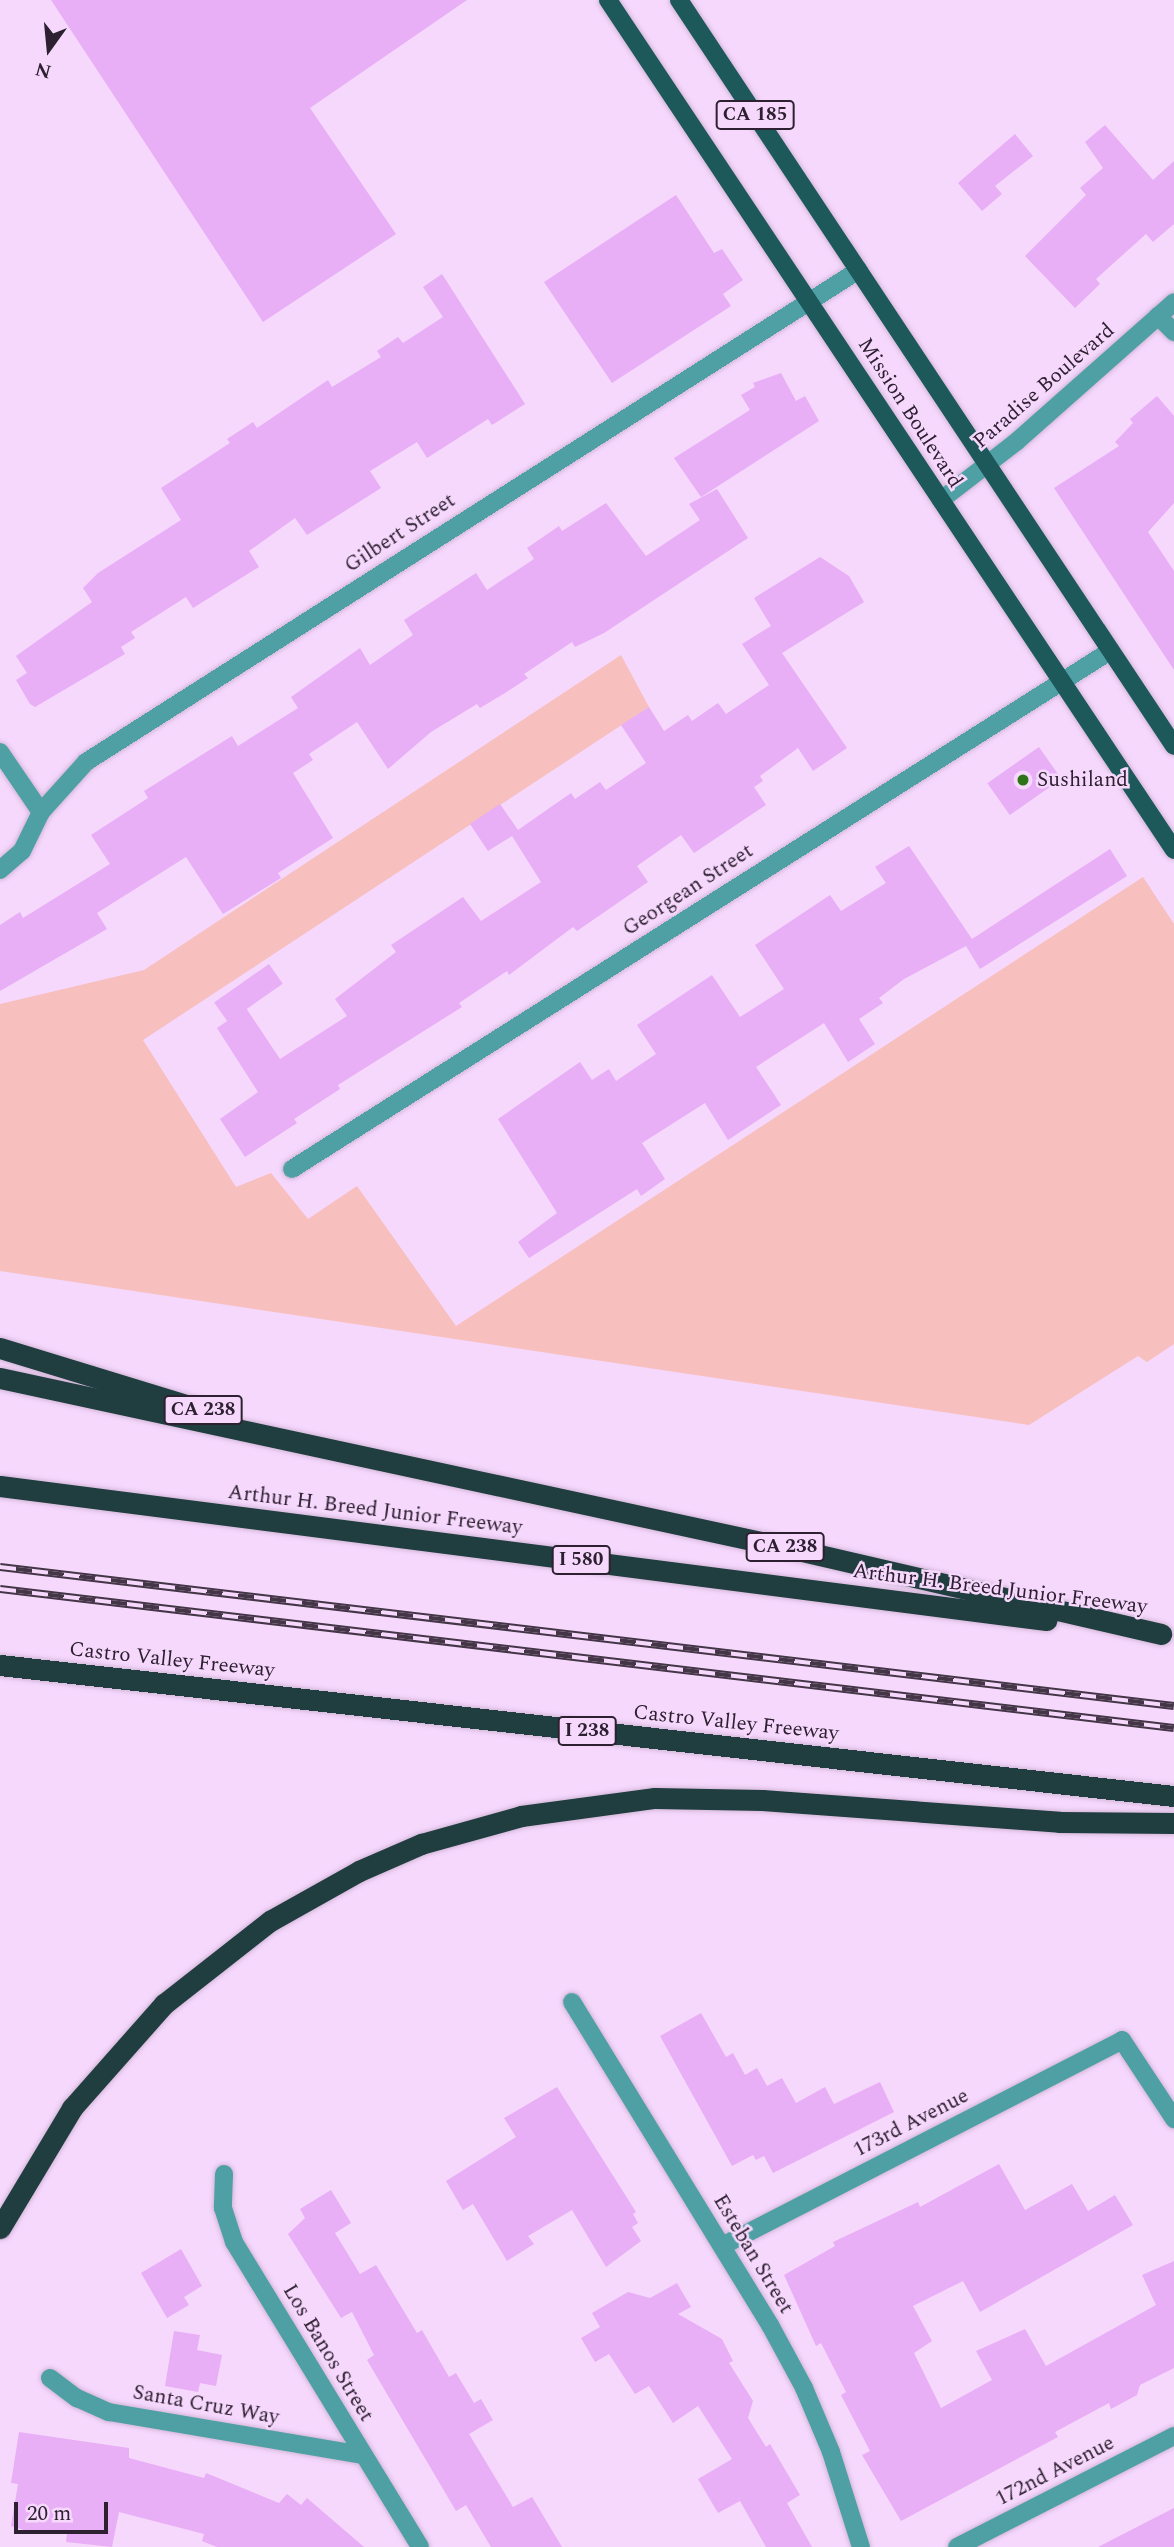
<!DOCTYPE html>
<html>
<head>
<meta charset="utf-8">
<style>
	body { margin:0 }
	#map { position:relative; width:1174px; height:2547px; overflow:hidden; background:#f6d8fd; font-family:Spectral,serif }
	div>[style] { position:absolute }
	.green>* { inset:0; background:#f7bfbe }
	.building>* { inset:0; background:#e8aef6; transform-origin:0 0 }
	.roads { filter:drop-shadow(0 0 2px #d2b7d8) drop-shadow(0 0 2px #d2b7d8) }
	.minor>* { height:18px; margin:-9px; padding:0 9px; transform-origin:9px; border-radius:9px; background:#4fa0a4 }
	.primary>* { height:18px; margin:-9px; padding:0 9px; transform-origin:9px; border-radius:9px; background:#1d585b }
	.motorway>* { height:21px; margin:-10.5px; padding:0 10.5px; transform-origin:10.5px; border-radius:10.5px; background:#203d3f }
	.rail>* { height:8px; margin-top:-4px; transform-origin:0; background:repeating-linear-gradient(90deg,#f6d8fd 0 16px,#443547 0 32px); box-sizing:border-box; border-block:2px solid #443547 }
	.dots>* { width:19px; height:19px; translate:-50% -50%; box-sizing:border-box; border:4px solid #f6d8fd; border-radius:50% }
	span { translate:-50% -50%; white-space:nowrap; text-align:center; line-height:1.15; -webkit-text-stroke:5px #f6d8fd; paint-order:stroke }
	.shield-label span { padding:2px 5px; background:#f6d8fd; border:2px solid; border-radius:5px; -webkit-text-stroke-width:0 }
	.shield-label { font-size:19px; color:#2d2030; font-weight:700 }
	.street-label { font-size:21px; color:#2d2030 }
	.poi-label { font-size:21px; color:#2d2030 }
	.left { translate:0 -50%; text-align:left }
	.north { position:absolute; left:14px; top:14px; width:70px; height:70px; -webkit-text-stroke:5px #f6d8fd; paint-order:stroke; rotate:195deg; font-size:19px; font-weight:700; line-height:28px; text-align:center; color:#2d2030 }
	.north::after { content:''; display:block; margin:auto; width:24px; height:32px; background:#2d2030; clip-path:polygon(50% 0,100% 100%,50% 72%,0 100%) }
	.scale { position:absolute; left:14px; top:2502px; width:94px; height:32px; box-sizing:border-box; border:4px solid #2d2030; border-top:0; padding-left:9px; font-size:21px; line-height:24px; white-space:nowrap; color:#2d2030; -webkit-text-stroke:5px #f6d8fd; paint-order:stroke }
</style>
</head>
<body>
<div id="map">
	<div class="green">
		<i style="clip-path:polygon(621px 655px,649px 707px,143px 1040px,236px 1187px,271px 1173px,308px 1219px,357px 1186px,456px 1326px,1143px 877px,1174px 924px,1174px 1344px,1147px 1362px,1138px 1356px,1029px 1425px,0 1271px,0 1004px,144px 970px)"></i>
	</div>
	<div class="building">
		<i style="clip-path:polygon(51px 0,467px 0,310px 108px,396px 234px,263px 322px)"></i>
		<i style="clip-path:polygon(1105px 125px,1153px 180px,1174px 161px,1174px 224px,1153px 242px,1146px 234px,1096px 279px,1100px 284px,1075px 308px,1025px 256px,1086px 195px,1080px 188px,1103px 168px,1085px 142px)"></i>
		<i style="clip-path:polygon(1015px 134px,1033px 156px,995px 186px,1002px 194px,982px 211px,958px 183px)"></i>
		<i style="clip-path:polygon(676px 195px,714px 253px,722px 249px,743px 280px,723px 294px,731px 306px,612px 383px,544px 282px)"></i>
		<i style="clip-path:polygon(442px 274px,525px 404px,492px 425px,488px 419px,427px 458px,417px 442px,370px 471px,381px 488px,307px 535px,295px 518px,249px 551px,259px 567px,193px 608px,186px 597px,131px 632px,135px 638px,121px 647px,125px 654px,35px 707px,30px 704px,16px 680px,27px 673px,16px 656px,92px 602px,83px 588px,98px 573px,181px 520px,161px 488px,230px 443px,227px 439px,253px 422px,257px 428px,328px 380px,332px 387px,381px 357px,377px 351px,398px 337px,403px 343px,443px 317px,423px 287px)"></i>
		<i style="clip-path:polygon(781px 373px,796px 401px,805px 396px,819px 421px,701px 497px,674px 458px,750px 410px,741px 395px,755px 387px,753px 383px)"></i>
		<i style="clip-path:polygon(1157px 396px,1174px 416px,1174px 503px,1148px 532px,1174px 571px,1174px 670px,1054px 488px,1119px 446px,1115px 442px,1133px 423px,1130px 419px)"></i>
		<i style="clip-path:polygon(717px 489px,748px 538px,604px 633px,575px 647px,572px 642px,524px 674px,528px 678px,505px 693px,480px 708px,477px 704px,431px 732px,388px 769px,357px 722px,309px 754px,313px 760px,293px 773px,333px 838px,278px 873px,281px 878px,223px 914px,186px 857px,97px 913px,107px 929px,0 991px,0 925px,20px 912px,23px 918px,110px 864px,91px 835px,148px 798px,144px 791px,232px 736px,238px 746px,298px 708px,291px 697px,360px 648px,370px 665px,413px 635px,404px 620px,476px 573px,487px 590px,534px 559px,527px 548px,559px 526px,562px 531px,606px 503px,646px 556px,700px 520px,689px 504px)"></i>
		<i style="clip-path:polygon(820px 557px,849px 576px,864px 602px,782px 653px,847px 748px,813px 771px,798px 748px,760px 776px,763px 781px,754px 787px,766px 805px,694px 853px,681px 835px,637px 866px,648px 882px,577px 931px,573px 927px,509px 975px,507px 971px,459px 1003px,462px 1007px,338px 1085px,340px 1089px,294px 1119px,297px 1123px,245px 1157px,220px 1119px,258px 1092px,217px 1028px,246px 1008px,280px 1059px,347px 1016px,335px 999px,396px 952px,391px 945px,463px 897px,481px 921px,541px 882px,512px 836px,488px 851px,470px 824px,500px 804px,518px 830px,571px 793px,575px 799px,600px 782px,606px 790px,646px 763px,621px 725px,649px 707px,664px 731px,688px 715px,692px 721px,718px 703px,726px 714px,769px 685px,742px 644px,771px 626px,754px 598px)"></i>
		<i style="left:1039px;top:747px;width:39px;height:63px;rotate:55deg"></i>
		<i style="clip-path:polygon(909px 846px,972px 939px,1110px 849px,1127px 876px,980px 969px,966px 946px,904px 979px,879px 998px,883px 1003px,859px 1019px,875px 1044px,848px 1062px,824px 1023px,756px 1067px,781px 1105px,728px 1140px,705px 1103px,642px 1143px,665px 1179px,641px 1196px,637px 1189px,529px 1258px,518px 1242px,557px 1213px,498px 1119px,580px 1062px,592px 1080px,609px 1069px,616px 1081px,656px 1054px,637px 1025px,712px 975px,740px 1017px,784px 989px,755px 945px,830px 895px,841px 911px,886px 883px,875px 867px)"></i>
		<i style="left:269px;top:964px;width:24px;height:67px;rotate:55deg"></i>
		<i style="clip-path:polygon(701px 2013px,726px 2057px,733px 2053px,745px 2075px,757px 2068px,767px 2086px,782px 2078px,796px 2103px,825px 2087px,834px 2104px,880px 2082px,894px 2112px,773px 2173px,764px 2156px,756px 2160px,753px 2155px,732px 2166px,660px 2036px)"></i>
		<i style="clip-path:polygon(557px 2087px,636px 2212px,633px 2214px,638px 2223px,632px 2227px,641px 2241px,606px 2267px,572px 2210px,528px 2236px,534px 2244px,507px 2261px,473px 2204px,463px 2210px,446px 2181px,516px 2137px,504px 2118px)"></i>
		<i style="clip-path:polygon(999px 2164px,1025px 2210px,1072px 2184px,1088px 2211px,1115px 2195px,1133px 2225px,980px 2312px,963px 2281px,913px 2306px,932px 2341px,914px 2353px,941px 2408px,992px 2380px,976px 2351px,1025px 2329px,1046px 2366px,1156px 2305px,1142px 2275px,1174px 2261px,1174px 2368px,1140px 2385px,1137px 2395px,1111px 2409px,1109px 2403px,1055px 2432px,1058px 2437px,901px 2521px,862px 2455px,870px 2451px,841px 2395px,846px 2392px,821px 2343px,816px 2346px,784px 2275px,835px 2246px,833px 2242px,918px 2202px,920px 2207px)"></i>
		<i style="clip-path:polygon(331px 2190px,351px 2223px,335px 2233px,360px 2274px,376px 2265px,417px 2333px,422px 2330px,449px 2377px,456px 2373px,474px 2403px,481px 2399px,493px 2420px,469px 2434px,513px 2507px,532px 2497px,562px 2547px,491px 2547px,466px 2505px,456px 2511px,367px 2360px,374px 2355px,352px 2312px,341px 2318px,288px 2234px,305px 2218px,300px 2209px)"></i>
		<i style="clip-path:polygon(181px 2249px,202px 2286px,184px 2297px,189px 2305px,167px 2318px,141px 2273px)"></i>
		<i style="clip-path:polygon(677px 2283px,691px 2307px,678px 2314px,722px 2339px,733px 2361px,729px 2363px,753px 2401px,748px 2418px,766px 2447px,770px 2444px,800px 2495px,787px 2503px,812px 2547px,766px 2547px,740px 2501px,718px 2513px,698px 2479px,732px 2459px,698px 2406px,673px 2423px,649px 2386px,635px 2394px,609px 2354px,595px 2362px,581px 2338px,600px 2327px,592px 2313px,628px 2292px,650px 2298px)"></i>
		<i style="clip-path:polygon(174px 2331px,200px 2335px,197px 2350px,222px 2355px,216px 2386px,200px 2383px,198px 2392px,165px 2386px)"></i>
		<i style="clip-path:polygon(19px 2432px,129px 2448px,129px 2458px,204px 2478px,206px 2473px,279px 2503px,287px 2494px,301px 2505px,307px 2498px,364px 2547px,217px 2547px,202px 2541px,204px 2534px,119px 2512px,112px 2547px,66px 2542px,67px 2534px,33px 2533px,11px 2526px,18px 2484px,11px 2483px)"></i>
		<i style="clip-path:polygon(1174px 2508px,1174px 2547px,1098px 2547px)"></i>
	</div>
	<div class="roads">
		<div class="minor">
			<i style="left:1158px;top:316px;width:23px;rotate:45deg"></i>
			<i style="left:941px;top:500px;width:95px;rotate:-37.7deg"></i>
			<i style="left:1016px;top:442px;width:211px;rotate:-41.5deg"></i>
			<i style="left:0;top:752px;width:73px;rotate:55.7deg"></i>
			<i style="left:0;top:870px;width:29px;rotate:-41deg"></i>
			<i style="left:22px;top:851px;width:43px;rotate:-64deg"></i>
			<i style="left:41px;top:812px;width:67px;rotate:-48deg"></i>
			<i style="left:86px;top:762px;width:916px;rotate:-32.48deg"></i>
			<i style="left:292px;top:1169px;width:968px;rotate:-32.34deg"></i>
			<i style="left:572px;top:2002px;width:379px;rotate:58.5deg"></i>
			<i style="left:770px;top:2325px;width:72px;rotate:61.6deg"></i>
			<i style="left:804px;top:2388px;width:69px;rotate:67.1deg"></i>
			<i style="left:831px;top:2452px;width:100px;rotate:72.5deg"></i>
			<i style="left:224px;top:2174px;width:34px;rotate:92deg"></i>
			<i style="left:223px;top:2208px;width:36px;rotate:72deg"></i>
			<i style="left:234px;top:2242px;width:357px;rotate:58.6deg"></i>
			<i style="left:722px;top:2246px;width:450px;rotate:-27.2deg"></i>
			<i style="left:1122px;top:2040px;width:95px;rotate:56.6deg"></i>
			<i style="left:50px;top:2378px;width:34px;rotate:37deg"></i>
			<i style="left:77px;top:2398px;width:35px;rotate:24deg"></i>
			<i style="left:109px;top:2412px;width:258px;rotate:9.6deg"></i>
			<i style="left:957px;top:2547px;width:244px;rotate:-27.1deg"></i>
		</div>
		<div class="primary">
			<i style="left:608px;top:0;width:1021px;rotate:56.34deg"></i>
			<i style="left:679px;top:0;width:895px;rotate:56.43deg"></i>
		</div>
		<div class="motorway">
			<i style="left:0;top:1348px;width:205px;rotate:17deg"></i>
			<i style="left:0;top:1378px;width:807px;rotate:12.16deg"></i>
			<i style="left:789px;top:1548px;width:382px;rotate:13deg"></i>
			<i style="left:0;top:1486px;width:1055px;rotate:7.3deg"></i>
			<i style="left:0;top:1665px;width:1181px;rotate:6.37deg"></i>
			<i style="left:0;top:2228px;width:140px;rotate:-59deg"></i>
			<i style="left:72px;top:2108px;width:139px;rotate:-48.5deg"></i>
			<i style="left:164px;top:2004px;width:135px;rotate:-38.1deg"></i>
			<i style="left:270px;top:1921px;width:102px;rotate:-29.3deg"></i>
			<i style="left:359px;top:1871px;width:68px;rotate:-23.5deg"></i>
			<i style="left:421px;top:1844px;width:104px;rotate:-15.6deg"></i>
			<i style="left:521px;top:1816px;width:135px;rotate:-7.7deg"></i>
			<i style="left:655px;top:1798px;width:107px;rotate:1.1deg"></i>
			<i style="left:762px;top:1800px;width:298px;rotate:4.2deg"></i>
			<i style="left:1059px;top:1822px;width:115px;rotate:0.5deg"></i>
		</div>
	</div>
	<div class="rail">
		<i style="left:0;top:1567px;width:1182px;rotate:6.75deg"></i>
		<i style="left:0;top:1589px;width:1182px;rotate:6.75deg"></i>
	</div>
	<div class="dots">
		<i style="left:1023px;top:780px;background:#2d7417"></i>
	</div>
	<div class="shield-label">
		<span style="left:755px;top:115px">CA 185</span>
		<span style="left:203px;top:1410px">CA 238</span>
		<span style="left:785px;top:1547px">CA 238</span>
		<span style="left:581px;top:1560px">I 580</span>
		<span style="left:587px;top:1731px">I 238</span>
	</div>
	<div class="street-label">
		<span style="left:1044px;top:386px;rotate:-41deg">Paradise Boulevard</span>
		<span style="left:910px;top:413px;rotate:57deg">Mission Boulevard</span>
		<span style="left:400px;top:533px;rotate:-33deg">Gilbert Street</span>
		<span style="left:688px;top:890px;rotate:-33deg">Georgean Street</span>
		<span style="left:375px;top:1510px;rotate:7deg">Arthur H. Breed Junior Freeway</span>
		<span style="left:1000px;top:1589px;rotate:7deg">Arthur H. Breed Junior Freeway</span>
		<span style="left:172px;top:1660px;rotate:6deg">Castro Valley Freeway</span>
		<span style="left:736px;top:1723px;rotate:6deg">Castro Valley Freeway</span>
		<span style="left:911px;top:2123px;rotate:-27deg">173rd Avenue</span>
		<span style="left:753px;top:2254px;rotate:59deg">Esteban Street</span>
		<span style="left:328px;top:2353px;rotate:59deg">Los Banos Street</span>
		<span style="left:206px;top:2405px;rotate:10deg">Santa Cruz Way</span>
		<span style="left:1055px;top:2471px;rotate:-27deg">172nd Avenue</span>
	</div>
	<div class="poi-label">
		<span class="left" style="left:1037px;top:780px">Sushiland</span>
	</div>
	<div class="north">N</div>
	<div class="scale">20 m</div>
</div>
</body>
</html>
